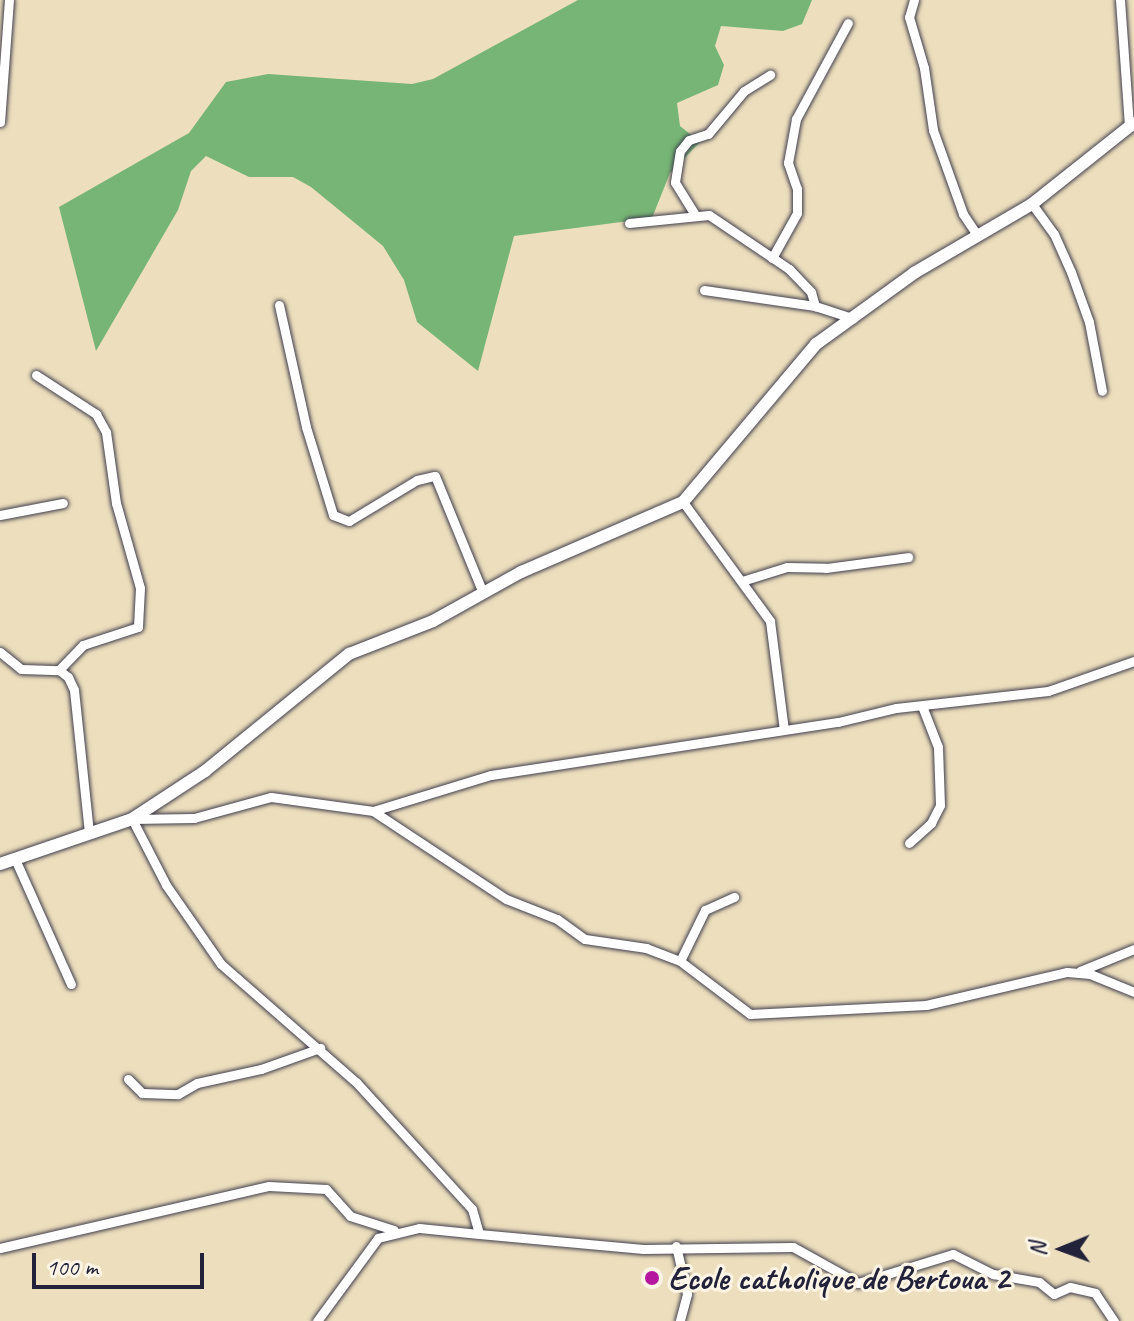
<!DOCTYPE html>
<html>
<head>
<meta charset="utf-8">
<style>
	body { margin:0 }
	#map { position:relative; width:1134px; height:1321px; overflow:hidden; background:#eddfbd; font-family:Caveat,sans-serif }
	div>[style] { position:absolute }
	.forest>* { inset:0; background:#76b575 }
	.roads { filter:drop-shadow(0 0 2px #403e4e) drop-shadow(0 0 2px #403e4e) }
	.minor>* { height:9px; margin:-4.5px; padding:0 4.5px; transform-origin:4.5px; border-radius:4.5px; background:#fff }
	.tertiary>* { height:12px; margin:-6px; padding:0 6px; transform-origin:6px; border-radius:6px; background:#fff }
	.dots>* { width:22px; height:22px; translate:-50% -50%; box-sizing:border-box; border:4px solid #fcf5e5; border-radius:50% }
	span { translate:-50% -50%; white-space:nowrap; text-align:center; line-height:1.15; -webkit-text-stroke:6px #fcf5e5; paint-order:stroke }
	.poi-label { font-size:34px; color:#22223b; font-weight:700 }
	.left { translate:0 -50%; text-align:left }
	.north { position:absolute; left:1022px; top:1209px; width:80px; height:80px; -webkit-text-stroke:6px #fcf5e5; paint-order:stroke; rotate:269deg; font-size:22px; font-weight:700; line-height:32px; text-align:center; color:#22223b }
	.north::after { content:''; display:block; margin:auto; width:28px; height:36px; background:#22223b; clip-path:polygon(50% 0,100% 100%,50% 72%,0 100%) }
	.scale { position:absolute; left:32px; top:1253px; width:172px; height:36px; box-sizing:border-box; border:4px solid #22223b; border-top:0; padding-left:10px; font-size:24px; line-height:28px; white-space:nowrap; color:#22223b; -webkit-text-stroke:6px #fcf5e5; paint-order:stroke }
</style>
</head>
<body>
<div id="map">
	<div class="forest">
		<i style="clip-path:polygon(578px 0,812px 0,802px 24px,783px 31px,721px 26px,715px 46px,724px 65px,718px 85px,677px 103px,680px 126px,700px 142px,670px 173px,652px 218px,514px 236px,478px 371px,417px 322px,404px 280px,383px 246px,311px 187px,293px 177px,249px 177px,206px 156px,191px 171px,178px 210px,96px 351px,59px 207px,189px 133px,226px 82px,268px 74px,412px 84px,433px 79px)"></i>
	</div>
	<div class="roads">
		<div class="minor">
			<i style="left:914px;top:0;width:18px;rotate:106deg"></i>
			<i style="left:909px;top:17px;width:53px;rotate:73.6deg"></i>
			<i style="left:924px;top:68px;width:63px;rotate:81.7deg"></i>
			<i style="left:933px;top:130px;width:89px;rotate:70.3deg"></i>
			<i style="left:963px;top:214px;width:25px;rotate:56deg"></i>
			<i style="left:1120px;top:0;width:126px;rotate:85.9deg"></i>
			<i style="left:0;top:122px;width:122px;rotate:-85.8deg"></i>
			<i style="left:1032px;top:204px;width:37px;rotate:54deg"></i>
			<i style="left:1054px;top:234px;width:42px;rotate:65.9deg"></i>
			<i style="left:1071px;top:272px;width:53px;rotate:70.2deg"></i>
			<i style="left:1089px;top:322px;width:70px;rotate:79.3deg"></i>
			<i style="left:694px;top:213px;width:36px;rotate:-122deg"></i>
			<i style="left:675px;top:182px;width:31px;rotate:-81deg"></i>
			<i style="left:680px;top:151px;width:14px;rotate:-51deg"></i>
			<i style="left:689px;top:140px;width:20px;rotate:-18deg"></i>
			<i style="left:708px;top:134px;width:56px;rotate:-50.1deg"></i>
			<i style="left:744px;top:91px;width:31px;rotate:-32deg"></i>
			<i style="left:629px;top:223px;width:80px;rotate:-5.7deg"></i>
			<i style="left:709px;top:215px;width:97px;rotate:34deg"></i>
			<i style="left:789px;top:269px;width:32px;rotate:46deg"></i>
			<i style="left:811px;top:292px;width:15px;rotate:74deg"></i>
			<i style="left:772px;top:258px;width:51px;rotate:-60.9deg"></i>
			<i style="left:797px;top:213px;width:24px;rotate:-90deg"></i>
			<i style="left:797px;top:189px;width:28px;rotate:-109deg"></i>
			<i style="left:788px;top:163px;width:45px;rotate:-79.7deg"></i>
			<i style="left:796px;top:119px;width:109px;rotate:-61.6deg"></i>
			<i style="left:704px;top:290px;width:112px;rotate:8.2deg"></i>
			<i style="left:815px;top:306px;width:40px;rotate:18deg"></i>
			<i style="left:279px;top:305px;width:125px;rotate:77.5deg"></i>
			<i style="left:306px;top:427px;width:92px;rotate:72.9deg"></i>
			<i style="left:333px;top:515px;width:17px;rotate:21deg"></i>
			<i style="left:349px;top:521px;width:79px;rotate:-31.1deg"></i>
			<i style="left:417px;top:480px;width:18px;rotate:-13deg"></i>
			<i style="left:435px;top:476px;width:126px;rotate:67.7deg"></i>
			<i style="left:36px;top:375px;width:72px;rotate:33deg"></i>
			<i style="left:96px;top:414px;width:21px;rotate:61deg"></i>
			<i style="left:106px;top:432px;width:72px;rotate:82deg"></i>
			<i style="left:116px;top:503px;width:88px;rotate:74.2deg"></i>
			<i style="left:140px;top:588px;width:39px;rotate:93deg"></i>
			<i style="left:138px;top:627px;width:58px;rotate:161.9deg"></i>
			<i style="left:83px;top:645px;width:35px;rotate:134deg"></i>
			<i style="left:683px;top:502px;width:147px;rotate:53.8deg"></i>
			<i style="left:770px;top:621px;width:110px;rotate:82.7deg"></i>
			<i style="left:0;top:515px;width:64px;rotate:-10.8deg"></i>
			<i style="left:742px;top:581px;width:47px;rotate:-17.3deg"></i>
			<i style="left:787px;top:567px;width:39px;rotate:1deg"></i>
			<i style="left:826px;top:568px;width:83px;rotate:-7.6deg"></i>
			<i style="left:0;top:652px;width:27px;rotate:39deg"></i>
			<i style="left:21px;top:669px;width:38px;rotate:2deg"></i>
			<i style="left:59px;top:670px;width:11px;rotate:38deg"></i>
			<i style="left:68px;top:677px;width:14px;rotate:65deg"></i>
			<i style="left:74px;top:690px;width:143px;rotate:84deg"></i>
			<i style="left:373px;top:811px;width:159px;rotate:33.5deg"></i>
			<i style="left:506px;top:899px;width:55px;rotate:21.4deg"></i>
			<i style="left:557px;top:919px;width:34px;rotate:36deg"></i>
			<i style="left:585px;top:939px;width:62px;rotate:8.4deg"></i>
			<i style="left:646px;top:948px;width:36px;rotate:21deg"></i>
			<i style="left:680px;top:961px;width:88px;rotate:37.1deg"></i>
			<i style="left:750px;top:1014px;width:176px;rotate:-2.9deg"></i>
			<i style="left:926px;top:1005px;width:145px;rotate:-13.2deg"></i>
			<i style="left:1067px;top:972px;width:23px;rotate:5deg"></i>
			<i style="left:1090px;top:974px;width:48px;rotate:22.2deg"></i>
			<i style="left:132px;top:819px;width:62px;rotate:-0.9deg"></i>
			<i style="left:194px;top:818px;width:80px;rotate:-15.3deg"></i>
			<i style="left:271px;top:797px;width:103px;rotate:7.8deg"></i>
			<i style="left:373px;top:811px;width:123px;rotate:-17deg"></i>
			<i style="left:491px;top:775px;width:351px;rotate:-8.7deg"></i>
			<i style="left:838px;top:722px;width:60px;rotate:-13.6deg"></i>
			<i style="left:896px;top:708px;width:153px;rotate:-6.4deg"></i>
			<i style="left:1048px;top:691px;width:91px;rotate:-19.2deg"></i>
			<i style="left:132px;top:819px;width:74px;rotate:62.7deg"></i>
			<i style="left:166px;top:885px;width:96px;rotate:55.2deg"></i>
			<i style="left:221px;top:964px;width:179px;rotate:41.2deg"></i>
			<i style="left:356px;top:1082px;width:172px;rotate:47.6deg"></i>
			<i style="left:472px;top:1209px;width:26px;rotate:74deg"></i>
			<i style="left:479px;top:1234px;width:60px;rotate:-174.3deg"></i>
			<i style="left:419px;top:1228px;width:42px;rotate:166.3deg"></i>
			<i style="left:378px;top:1238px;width:103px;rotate:126.3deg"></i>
			<i style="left:909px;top:843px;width:30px;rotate:-42deg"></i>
			<i style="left:931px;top:823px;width:20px;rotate:-63deg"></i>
			<i style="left:940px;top:805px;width:58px;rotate:-92deg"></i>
			<i style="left:938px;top:747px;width:44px;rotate:-111.3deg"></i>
			<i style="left:15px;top:859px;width:137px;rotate:65.9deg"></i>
			<i style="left:680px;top:961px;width:57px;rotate:-63.9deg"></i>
			<i style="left:705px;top:910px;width:32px;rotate:-24deg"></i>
			<i style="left:1080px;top:971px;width:58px;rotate:-22.2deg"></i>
			<i style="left:128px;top:1079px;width:20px;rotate:45deg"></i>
			<i style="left:142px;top:1093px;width:36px;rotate:2deg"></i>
			<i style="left:178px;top:1094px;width:22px;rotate:-30deg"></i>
			<i style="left:197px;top:1083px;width:66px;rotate:-12.3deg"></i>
			<i style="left:261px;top:1069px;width:63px;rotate:-19.6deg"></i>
			<i style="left:479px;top:1234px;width:165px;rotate:5.2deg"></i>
			<i style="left:643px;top:1249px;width:150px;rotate:-0.8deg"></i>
			<i style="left:793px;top:1247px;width:74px;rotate:29deg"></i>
			<i style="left:858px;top:1283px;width:99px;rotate:-17deg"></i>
			<i style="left:953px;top:1254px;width:45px;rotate:26.6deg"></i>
			<i style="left:993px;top:1274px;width:47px;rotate:9.9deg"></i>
			<i style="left:1039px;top:1282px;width:19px;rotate:39deg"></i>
			<i style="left:1054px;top:1294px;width:17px;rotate:-24deg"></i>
			<i style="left:1070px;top:1287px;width:26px;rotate:13deg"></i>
			<i style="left:1095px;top:1293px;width:34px;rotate:56deg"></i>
			<i style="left:676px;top:1246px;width:49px;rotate:77.1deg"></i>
			<i style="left:687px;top:1294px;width:28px;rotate:105deg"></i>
			<i style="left:0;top:1248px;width:276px;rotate:-13deg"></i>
			<i style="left:269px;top:1186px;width:57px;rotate:3deg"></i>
			<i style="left:326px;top:1189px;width:36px;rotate:48deg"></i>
			<i style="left:350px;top:1216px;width:46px;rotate:17.7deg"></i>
		</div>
		<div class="tertiary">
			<i style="left:0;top:864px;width:139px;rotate:-18.8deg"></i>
			<i style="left:132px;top:819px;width:87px;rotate:-33.3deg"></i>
			<i style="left:205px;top:771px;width:186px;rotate:-39.1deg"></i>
			<i style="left:349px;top:654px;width:90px;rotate:-21.4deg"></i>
			<i style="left:433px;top:621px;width:101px;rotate:-29.1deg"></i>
			<i style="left:521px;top:572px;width:176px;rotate:-23.4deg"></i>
			<i style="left:683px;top:502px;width:207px;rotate:-49.9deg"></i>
			<i style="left:816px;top:344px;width:121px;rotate:-35.9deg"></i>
			<i style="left:914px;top:273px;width:137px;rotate:-30.3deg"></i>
			<i style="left:1032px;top:204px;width:130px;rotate:-38.5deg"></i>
		</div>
	</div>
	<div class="dots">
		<i style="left:652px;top:1278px;background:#b5179e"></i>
	</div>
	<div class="poi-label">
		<span class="left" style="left:668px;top:1278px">Ecole catholique de Bertoua 2</span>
	</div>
	<div class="north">N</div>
	<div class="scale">100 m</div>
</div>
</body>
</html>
